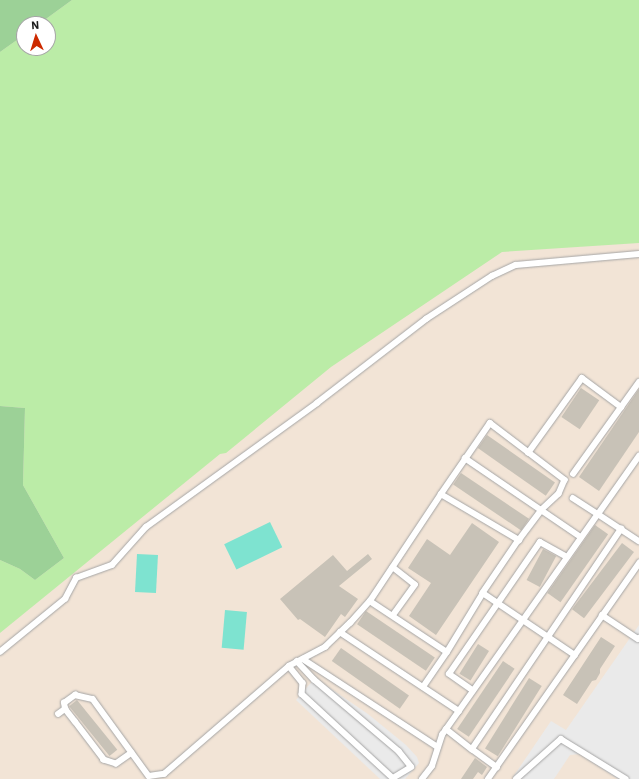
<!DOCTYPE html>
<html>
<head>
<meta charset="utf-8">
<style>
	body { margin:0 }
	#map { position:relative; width:639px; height:779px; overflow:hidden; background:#f0eee4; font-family:"IBM Plex Sans",sans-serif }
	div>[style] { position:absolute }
	.military>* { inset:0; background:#f2e4d6 }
	.grass>* { inset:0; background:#bbeca7 }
	.forest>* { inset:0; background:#9cd197 }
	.pitch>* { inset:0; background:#7ee3d0; transform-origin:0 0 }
	.parking>* { inset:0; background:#eaeaea }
	.building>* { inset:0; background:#c8c2b7; transform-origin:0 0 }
	.roads { filter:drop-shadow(0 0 1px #a5a5a5) drop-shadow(0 0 1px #a5a5a5) }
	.service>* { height:5.5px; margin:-2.75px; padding:0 2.75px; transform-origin:2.75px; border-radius:2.75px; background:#fff }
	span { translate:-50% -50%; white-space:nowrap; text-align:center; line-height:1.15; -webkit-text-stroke:3px #fff; paint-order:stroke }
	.north { position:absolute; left:16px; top:16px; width:40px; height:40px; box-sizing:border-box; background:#fff; border:1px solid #a5a5a5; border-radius:50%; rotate:356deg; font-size:11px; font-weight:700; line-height:16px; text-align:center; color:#1e1e1e }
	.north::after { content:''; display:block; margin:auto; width:14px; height:18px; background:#cd2a00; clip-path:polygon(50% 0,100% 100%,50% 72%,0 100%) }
</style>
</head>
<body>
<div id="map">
	<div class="military">
		<i style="clip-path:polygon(evenodd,0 0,639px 0,639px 779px,0 779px,0 0,24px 24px,48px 24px,48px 48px,24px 48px,24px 24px)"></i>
	</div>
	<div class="grass">
		<i style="clip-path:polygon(72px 0,639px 0,639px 243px,502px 252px,331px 367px,226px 453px,220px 454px,0 633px,0 560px,20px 569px,35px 580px,64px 558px,23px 485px,25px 408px,0 406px,0 52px,24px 35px,24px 48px,48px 48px,48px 24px,39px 24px)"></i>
	</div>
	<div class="forest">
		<i style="clip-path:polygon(0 0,72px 0,39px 24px,24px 24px,24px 35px,0 52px)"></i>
		<i style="clip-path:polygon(0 406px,25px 408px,23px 485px,64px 558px,35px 580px,20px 569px,0 560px)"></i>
	</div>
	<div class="pitch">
		<i style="left:270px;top:522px;width:28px;height:51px;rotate:64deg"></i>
		<i style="left:137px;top:554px;width:21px;height:38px;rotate:3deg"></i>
		<i style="left:225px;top:610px;width:22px;height:38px;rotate:5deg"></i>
	</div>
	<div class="parking">
		<i style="clip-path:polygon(639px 625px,639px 779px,618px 779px,580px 754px,570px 755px,554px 779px,514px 779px,513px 777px,551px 721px,566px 730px)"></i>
		<i style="clip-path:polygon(315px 678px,368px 714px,406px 745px,417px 757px,419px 763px,405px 779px,380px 779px,296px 700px)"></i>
	</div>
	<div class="building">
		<i style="left:581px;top:388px;width:22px;height:35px;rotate:34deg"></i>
		<i style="clip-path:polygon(639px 389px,639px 432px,599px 491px,579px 477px)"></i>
		<i style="left:487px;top:435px;width:83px;height:16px;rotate:35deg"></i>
		<i style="left:461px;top:473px;width:82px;height:14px;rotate:34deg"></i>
		<i style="clip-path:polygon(472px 523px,499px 542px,436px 635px,409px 616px,431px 583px,408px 568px,427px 539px,450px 555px)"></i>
		<i style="left:595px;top:525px;width:16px;height:83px;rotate:35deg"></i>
		<i style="left:622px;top:543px;width:15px;height:83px;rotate:37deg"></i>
		<i style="left:543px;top:549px;width:15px;height:35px;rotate:28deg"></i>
		<i style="clip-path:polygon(368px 554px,372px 559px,339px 586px,358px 599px,345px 617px,341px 614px,325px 637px,300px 619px,298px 620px,280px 599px,333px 555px,347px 571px)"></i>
		<i style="left:366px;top:611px;width:83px;height:16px;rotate:34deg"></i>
		<i style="clip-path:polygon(601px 637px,615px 646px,600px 669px,600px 673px,596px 680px,592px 681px,577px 704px,563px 695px)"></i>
		<i style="left:478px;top:644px;width:13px;height:35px;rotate:32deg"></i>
		<i style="left:341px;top:648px;width:83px;height:16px;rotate:35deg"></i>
		<i style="left:503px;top:661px;width:14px;height:82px;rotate:34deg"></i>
		<i style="left:529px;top:678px;width:15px;height:83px;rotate:32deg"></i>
		<i style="left:77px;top:700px;width:64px;height:10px;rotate:51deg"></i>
		<i style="clip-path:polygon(475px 758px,487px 767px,482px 775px,478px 772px,473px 779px,461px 779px)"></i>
	</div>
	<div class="roads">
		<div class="service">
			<i style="left:528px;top:453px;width:92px;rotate:-54.2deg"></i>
			<i style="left:582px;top:378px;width:49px;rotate:36.6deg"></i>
			<i style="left:465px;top:458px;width:140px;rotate:34.3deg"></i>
			<i style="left:573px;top:474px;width:113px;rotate:-54.3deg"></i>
			<i style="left:441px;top:494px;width:86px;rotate:-55.4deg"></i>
			<i style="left:490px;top:423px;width:94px;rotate:37.2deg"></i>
			<i style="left:565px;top:480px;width:15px;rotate:113deg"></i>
			<i style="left:559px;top:494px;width:23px;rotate:137deg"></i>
			<i style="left:542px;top:510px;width:38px;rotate:127deg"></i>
			<i style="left:573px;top:498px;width:30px;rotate:33deg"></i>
			<i style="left:598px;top:514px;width:71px;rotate:-54.7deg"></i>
			<i style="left:370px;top:601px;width:92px;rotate:33.5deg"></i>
			<i style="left:447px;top:652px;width:69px;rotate:-58.6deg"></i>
			<i style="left:393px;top:615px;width:37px;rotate:-54deg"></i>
			<i style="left:415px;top:585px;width:28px;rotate:-142deg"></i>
			<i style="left:602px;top:615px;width:43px;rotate:33.7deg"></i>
			<i style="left:638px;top:639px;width:1px;rotate:-45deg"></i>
			<i style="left:340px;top:632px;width:143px;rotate:33.6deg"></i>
			<i style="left:0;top:652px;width:84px;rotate:-39.2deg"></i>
			<i style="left:65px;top:599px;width:24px;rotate:-62deg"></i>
			<i style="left:76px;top:578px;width:38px;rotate:-20deg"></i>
			<i style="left:112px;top:565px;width:51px;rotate:-48.2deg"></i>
			<i style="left:146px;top:527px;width:211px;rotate:-35.9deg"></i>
			<i style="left:317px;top:403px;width:138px;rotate:-37.6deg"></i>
			<i style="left:426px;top:319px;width:79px;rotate:-33.1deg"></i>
			<i style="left:492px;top:276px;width:26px;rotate:-25deg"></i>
			<i style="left:516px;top:265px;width:123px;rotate:-5.1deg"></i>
			<i style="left:303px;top:659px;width:161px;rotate:33.1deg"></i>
			<i style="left:289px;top:666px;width:22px;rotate:51deg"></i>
			<i style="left:303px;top:683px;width:11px;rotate:95deg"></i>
			<i style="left:302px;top:694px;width:124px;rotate:42.7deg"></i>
			<i style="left:393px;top:778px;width:21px;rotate:-31deg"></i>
			<i style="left:411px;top:767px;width:19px;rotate:-129deg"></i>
			<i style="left:399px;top:752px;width:111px;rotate:-139.7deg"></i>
			<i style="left:314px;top:680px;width:25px;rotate:-133deg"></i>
			<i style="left:423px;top:687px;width:42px;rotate:-55.6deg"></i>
			<i style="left:473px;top:691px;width:29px;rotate:-145deg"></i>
			<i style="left:449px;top:674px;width:160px;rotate:-55.4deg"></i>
			<i style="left:540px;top:542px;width:31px;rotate:29deg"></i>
			<i style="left:58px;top:714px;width:9px;rotate:-36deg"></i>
			<i style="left:446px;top:729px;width:33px;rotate:38deg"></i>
			<i style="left:472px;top:749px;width:266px;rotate:-55.9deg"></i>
			<i style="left:472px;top:749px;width:31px;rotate:36deg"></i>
			<i style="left:132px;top:753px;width:19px;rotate:145deg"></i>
			<i style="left:116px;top:764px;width:13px;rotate:-162deg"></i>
			<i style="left:104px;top:760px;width:48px;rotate:-127.3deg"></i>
			<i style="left:75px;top:722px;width:16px;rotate:-128deg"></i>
			<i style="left:65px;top:709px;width:6px;rotate:-99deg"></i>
			<i style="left:64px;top:703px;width:14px;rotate:-36deg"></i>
			<i style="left:75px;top:695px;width:18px;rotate:13deg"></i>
			<i style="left:93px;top:699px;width:95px;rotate:54deg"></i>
			<i style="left:149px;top:776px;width:15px;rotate:-8deg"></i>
			<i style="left:164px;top:774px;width:165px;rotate:-40.8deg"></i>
			<i style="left:289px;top:666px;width:41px;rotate:-27.8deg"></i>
			<i style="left:325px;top:647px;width:35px;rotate:-44deg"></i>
			<i style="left:350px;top:623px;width:30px;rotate:-48deg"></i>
			<i style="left:370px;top:601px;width:128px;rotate:-56.4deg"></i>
			<i style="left:441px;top:494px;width:91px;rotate:30.5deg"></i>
			<i style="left:519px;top:540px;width:64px;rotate:124.2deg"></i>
			<i style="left:483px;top:593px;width:111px;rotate:34deg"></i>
			<i style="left:422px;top:779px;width:16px;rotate:-52deg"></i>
			<i style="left:432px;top:766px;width:33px;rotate:-72deg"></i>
			<i style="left:442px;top:735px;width:271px;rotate:-54.8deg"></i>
			<i style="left:598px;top:514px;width:49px;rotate:33.4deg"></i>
			<i style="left:488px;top:779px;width:264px;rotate:-55deg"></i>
			<i style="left:516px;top:779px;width:60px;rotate:-41.6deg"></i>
			<i style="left:561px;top:739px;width:76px;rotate:31.6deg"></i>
		</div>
	</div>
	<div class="north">N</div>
</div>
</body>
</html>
